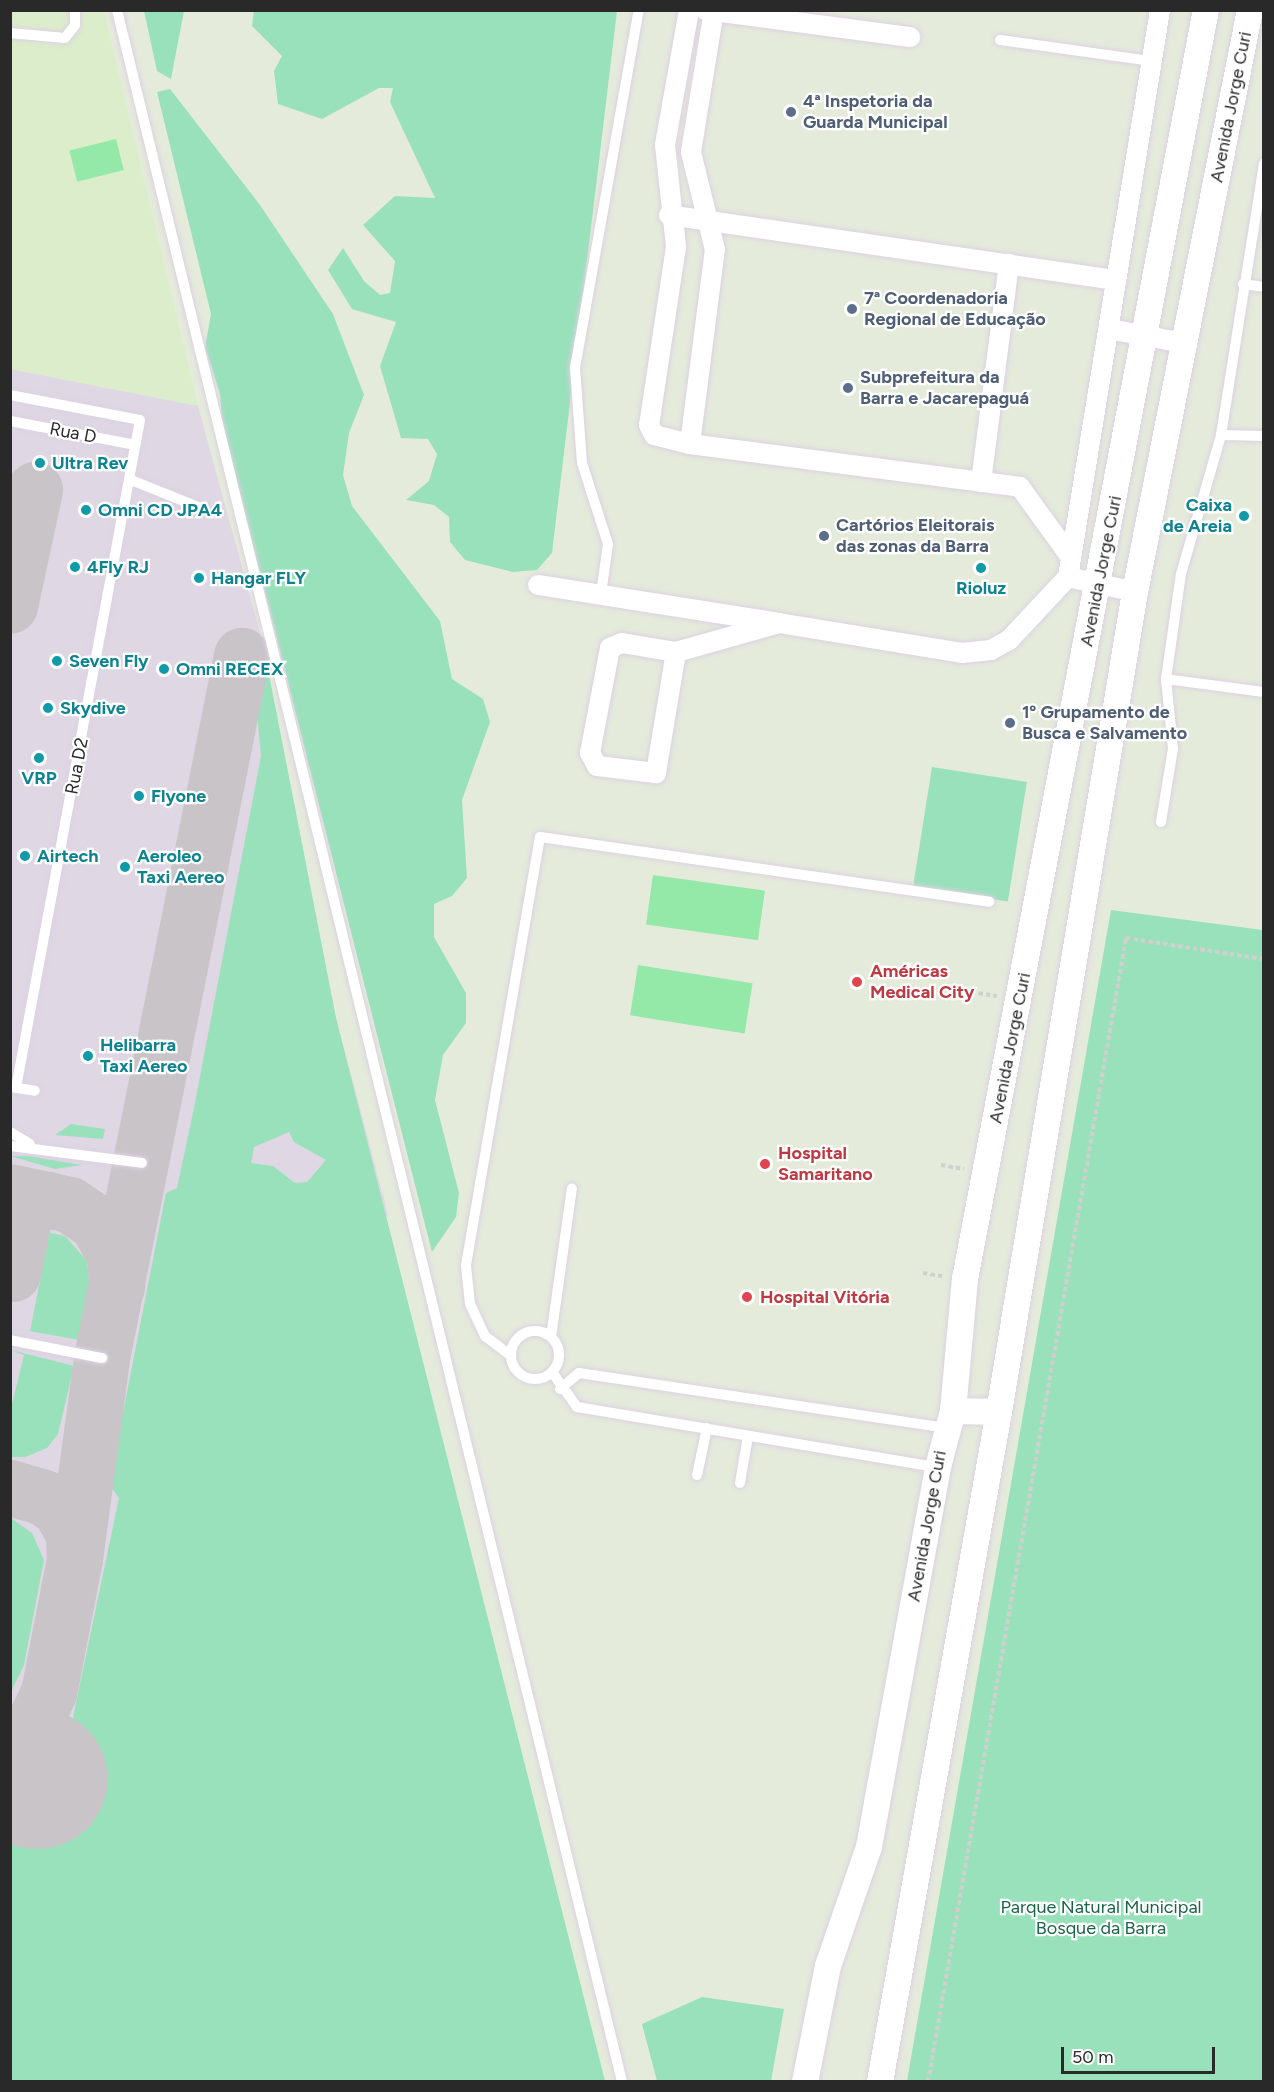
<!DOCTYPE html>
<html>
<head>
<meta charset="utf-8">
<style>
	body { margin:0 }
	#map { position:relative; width:1274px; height:2092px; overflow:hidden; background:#e5ebdb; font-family:Figtree,sans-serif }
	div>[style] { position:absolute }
	.education>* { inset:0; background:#dcedcb }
	.airport>* { inset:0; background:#dfd7e4 }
	.green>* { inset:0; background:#99e1bb; transform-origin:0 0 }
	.pitch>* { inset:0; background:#94e9a9; transform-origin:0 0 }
	.taxiway>* { height:56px; margin:-28px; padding:0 28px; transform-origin:28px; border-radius:28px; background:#c9c4c7 }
	.runway>* { height:140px; margin:-70px; padding:0 70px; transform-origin:70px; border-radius:70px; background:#c9c4c7 }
	.path>* { height:4px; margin-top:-2px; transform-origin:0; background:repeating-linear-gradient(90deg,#d0d0d0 0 4.5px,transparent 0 7.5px) }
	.roads { filter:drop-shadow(0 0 2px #dcd1e2) drop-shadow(0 0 2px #dcd1e2) }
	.service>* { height:10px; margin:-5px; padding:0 5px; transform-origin:5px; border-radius:5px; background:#fff }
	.service>.ring { margin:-5px; padding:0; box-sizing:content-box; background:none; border:10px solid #fff; border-radius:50% }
	.minor>* { height:20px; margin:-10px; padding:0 10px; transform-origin:10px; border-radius:10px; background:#fff }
	.tertiary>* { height:26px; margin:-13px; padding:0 13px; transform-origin:13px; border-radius:13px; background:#fff }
	.dots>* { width:16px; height:16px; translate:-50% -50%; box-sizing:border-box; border:3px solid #fff; border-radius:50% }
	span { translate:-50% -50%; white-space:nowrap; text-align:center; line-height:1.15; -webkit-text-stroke:4.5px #fff; paint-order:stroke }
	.service-label { font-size:18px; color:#4e5e75; font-weight:700 }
	.left { translate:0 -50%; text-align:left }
	.street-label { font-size:18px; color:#292929 }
	.culture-label { font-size:18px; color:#0d838f; font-weight:700 }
	.right { translate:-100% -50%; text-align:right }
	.health-label { font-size:18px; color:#be3a42; font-weight:700 }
	.park-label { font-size:18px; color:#1b6548 }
	.frame { position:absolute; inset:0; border:12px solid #292929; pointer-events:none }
	.scale { position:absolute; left:1061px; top:2047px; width:154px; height:27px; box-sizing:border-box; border:3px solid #292929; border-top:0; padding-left:8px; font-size:18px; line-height:21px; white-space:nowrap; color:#292929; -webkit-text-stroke:4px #fff; paint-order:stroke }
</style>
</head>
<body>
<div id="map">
	<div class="education">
		<i style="clip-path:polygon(10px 11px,104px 11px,198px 406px,11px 369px)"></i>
	</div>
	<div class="airport">
		<i style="clip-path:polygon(10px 369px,198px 406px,263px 644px,336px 1018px,388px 1214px,11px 2026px)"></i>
	</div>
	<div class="green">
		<i style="clip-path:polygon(254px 10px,617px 11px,552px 553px,537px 570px,513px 572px,465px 560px,450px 542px,449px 517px,434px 505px,406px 500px,429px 481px,437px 454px,428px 439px,401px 438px,380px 366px,396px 322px,352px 309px,328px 270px,343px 248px,364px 281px,380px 295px,390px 293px,395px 261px,363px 225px,395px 196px,435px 198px,390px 102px,393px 88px,379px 88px,322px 119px,278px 104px,274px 71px,282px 56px,252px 26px)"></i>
		<i style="clip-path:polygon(144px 11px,184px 11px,171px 79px,157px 71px)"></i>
		<i style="clip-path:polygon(170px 89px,260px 205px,333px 314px,364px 395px,349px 433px,343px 475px,352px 506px,440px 621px,452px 679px,483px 699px,490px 722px,462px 800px,467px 878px,452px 896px,434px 904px,434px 937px,466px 993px,466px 1023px,443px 1055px,435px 1100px,459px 1193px,456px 1217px,432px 1252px,222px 422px,220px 394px,205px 347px,211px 314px,157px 92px)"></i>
		<i style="clip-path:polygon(evenodd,263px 644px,336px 1018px,605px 2081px,11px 2081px,11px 1831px,40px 1828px,58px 1735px,69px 1736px,119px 1498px,109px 1484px,166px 1193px,177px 1188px,194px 1108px,261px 756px,252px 660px,263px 644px,289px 1132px,294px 1142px,326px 1160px,307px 1182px,295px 1183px,273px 1166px,251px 1163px,254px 1147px,289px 1132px)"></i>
		<i style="left:932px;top:767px;width:96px;height:121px;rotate:9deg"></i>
		<i style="clip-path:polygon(1111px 910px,1263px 930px,1263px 2081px,907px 2081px)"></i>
		<i style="clip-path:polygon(71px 1124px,105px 1129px,103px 1139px,55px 1135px)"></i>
		<i style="clip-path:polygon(10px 1156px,29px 1156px,82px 1165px,55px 1169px)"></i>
		<i style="clip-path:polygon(34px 1229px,65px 1236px,87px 1261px,90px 1287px,80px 1340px,11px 1328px,30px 1331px,41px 1276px,25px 1273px)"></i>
		<i style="clip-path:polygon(11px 1350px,74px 1366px,58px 1434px,47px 1448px,25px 1457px,11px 1457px,11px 1408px,24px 1355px)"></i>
		<i style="clip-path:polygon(11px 1518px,32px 1533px,44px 1560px,24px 1665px,11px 1692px)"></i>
		<i style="clip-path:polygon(702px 1997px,784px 2009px,771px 2081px,657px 2081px,642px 2024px)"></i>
	</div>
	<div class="pitch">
		<i style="left:116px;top:139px;width:32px;height:48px;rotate:76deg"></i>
		<i style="left:653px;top:875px;width:113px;height:50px;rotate:8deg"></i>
		<i style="left:638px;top:965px;width:116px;height:51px;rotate:9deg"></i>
	</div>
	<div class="taxiway">
		<i style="left:10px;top:606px;width:119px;rotate:-77.8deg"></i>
		<i style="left:10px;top:1192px;width:61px;rotate:12.2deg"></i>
		<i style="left:70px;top:1205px;width:32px;rotate:34deg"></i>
		<i style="left:97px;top:1223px;width:37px;rotate:61deg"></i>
		<i style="left:115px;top:1255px;width:32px;rotate:86deg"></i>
		<i style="left:13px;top:1274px;width:57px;rotate:-78.9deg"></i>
		<i style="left:24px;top:1218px;width:17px;rotate:-50deg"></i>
		<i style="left:35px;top:1205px;width:16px;rotate:-18deg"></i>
		<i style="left:10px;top:1488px;width:35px;rotate:16deg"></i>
		<i style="left:44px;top:1498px;width:19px;rotate:35deg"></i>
		<i style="left:60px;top:1509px;width:29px;rotate:61deg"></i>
		<i style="left:74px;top:1534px;width:25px;rotate:88deg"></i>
		<i style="left:10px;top:1749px;width:34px;rotate:-45deg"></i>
		<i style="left:34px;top:1725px;width:35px;rotate:-65deg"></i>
		<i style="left:49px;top:1693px;width:136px;rotate:-79deg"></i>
		<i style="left:75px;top:1559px;width:203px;rotate:-82.3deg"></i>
		<i style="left:102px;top:1358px;width:716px;rotate:-78.72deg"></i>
	</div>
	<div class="runway">
		<i style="left:10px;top:1774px;width:28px;rotate:10deg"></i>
	</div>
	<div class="path">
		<i style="left:971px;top:992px;width:26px;rotate:9deg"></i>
		<i style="left:941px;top:1165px;width:23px;rotate:10deg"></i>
		<i style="left:923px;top:1273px;width:20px;rotate:9deg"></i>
		<i style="left:928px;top:2082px;width:1161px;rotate:-80.18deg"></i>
		<i style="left:1126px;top:938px;width:140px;rotate:8.7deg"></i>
	</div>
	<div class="roads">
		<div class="service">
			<i style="left:117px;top:10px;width:2133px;rotate:76.3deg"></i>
			<i style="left:10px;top:33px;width:55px;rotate:5.2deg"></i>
			<i style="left:65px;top:38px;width:16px;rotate:-52deg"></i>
			<i style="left:75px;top:25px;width:15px;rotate:-90deg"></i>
			<i style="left:1000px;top:40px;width:152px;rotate:7.9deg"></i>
			<i style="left:1243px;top:284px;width:21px;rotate:8deg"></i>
			<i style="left:10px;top:395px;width:132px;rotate:10.9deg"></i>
			<i style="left:140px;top:420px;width:679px;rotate:100.52deg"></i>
			<i style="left:10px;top:421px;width:128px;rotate:10.8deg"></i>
			<i style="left:1221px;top:435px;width:43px;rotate:1.3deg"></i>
			<i style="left:131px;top:480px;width:78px;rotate:21.9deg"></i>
			<i style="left:601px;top:594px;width:50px;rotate:-82deg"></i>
			<i style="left:608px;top:544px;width:85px;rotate:-107.8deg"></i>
			<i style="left:582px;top:463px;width:95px;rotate:-94.2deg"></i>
			<i style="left:575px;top:368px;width:364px;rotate:-79.9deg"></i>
			<i style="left:1166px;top:679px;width:99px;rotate:7.6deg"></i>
			<i style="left:1161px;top:822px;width:74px;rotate:-80.7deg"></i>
			<i style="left:1173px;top:749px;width:70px;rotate:-95.7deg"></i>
			<i style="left:1166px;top:679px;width:106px;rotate:-81.9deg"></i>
			<i style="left:1181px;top:574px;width:145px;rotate:-73.9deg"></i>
			<i style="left:1221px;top:435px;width:275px;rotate:-81deg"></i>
			<i style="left:11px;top:1087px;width:24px;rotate:9deg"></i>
			<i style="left:10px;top:1132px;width:23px;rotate:31deg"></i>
			<i style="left:10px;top:1146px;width:133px;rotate:7.3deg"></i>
			<i class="ring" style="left:511px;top:1331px;width:38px;height:38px"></i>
			<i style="left:551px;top:1337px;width:150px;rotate:-82deg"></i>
			<i style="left:10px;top:1340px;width:94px;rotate:11.1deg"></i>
			<i style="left:510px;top:1355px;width:31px;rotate:-143deg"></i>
			<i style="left:485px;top:1336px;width:35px;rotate:-115deg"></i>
			<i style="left:470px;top:1304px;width:39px;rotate:-96deg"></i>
			<i style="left:466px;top:1265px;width:434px;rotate:-80.2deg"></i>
			<i style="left:540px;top:837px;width:454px;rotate:8.2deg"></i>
			<i style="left:552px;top:1372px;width:43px;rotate:54.5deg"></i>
			<i style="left:577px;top:1407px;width:365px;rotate:9.5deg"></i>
			<i style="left:560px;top:1389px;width:25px;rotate:-40deg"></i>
			<i style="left:579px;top:1373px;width:371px;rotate:8.5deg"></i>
			<i style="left:697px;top:1475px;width:48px;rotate:-78deg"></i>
			<i style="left:740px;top:1483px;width:48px;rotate:-80.3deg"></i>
		</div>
		<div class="minor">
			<i style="left:689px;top:10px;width:137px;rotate:100.1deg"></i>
			<i style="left:665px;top:145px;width:103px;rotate:83.8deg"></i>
			<i style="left:676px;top:247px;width:180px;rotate:98.6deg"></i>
			<i style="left:649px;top:425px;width:11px;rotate:63deg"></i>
			<i style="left:654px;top:435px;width:37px;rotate:14deg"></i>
			<i style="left:690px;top:444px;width:333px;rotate:7.4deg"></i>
			<i style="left:1020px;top:487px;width:85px;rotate:54.1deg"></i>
			<i style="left:705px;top:10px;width:207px;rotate:7.5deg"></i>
			<i style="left:669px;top:215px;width:452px;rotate:8.3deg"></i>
			<i style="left:1109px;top:329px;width:76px;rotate:10.6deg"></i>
			<i style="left:690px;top:444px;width:196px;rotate:-82.7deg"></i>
			<i style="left:715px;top:250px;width:101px;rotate:-103.8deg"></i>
			<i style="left:691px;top:152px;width:144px;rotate:-80.8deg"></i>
			<i style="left:981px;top:482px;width:220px;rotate:-82.7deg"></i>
			<i style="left:1068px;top:577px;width:69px;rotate:12.6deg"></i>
			<i style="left:538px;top:585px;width:239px;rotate:8.9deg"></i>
			<i style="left:676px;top:652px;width:123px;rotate:99.4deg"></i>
			<i style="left:656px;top:773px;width:59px;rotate:-173.2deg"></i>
			<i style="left:597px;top:766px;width:15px;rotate:-118deg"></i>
			<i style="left:590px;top:753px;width:107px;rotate:-79.2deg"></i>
			<i style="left:610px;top:648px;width:13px;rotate:-23deg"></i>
			<i style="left:622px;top:643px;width:55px;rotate:9.5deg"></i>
			<i style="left:676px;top:652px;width:107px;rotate:-15.7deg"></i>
			<i style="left:779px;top:623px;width:185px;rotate:9.3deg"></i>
			<i style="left:962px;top:653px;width:29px;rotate:-6deg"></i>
			<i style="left:991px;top:650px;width:21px;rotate:-29deg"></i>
			<i style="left:1009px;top:640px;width:86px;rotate:-46.9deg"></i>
			<i style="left:1068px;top:577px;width:574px;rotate:-80.78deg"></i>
		</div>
		<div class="tertiary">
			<i style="left:953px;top:1411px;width:46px;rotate:1.2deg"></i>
			<i style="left:805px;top:2082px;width:118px;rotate:-78.8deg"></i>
			<i style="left:828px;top:1966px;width:126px;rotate:-71deg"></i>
			<i style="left:869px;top:1847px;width:386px;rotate:-79.7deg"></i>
			<i style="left:938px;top:1467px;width:58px;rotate:-75deg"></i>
			<i style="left:953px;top:1411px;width:133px;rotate:-84.8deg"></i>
			<i style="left:965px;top:1279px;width:1292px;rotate:-79.25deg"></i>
			<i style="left:880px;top:2082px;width:680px;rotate:-79.93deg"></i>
			<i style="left:999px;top:1412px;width:831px;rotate:-80.58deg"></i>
			<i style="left:1135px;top:592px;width:593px;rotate:-78.82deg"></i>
		</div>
	</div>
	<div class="dots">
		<i style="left:791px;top:112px;background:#5c6f8a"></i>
		<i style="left:852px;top:309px;background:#5c6f8a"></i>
		<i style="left:848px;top:388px;background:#5c6f8a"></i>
		<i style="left:40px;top:463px;background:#0f9aa8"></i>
		<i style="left:86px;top:510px;background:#0f9aa8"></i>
		<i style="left:1244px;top:516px;background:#0f9aa8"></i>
		<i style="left:824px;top:536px;background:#5c6f8a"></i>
		<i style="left:75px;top:567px;background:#0f9aa8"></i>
		<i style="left:981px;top:568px;background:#0f9aa8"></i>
		<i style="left:199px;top:578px;background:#0f9aa8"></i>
		<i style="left:57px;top:661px;background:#0f9aa8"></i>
		<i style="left:164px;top:669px;background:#0f9aa8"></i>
		<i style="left:48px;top:708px;background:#0f9aa8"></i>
		<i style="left:1010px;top:723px;background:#5c6f8a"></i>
		<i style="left:39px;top:758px;background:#0f9aa8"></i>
		<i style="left:139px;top:796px;background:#0f9aa8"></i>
		<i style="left:25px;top:856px;background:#0f9aa8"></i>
		<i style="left:125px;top:867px;background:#0f9aa8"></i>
		<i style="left:857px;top:982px;background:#e0444e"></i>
		<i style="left:88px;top:1056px;background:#0f9aa8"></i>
		<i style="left:765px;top:1164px;background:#e0444e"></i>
		<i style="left:747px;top:1297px;background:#e0444e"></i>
	</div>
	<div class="service-label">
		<span class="left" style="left:803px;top:112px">4ª Inspetoria da<br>Guarda Municipal</span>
		<span class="left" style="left:864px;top:309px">7ª Coordenadoria<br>Regional de Educação</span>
		<span class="left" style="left:860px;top:388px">Subprefeitura da<br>Barra e Jacarepaguá</span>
		<span class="left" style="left:836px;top:536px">Cartórios Eleitorais<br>das zonas da Barra</span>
		<span class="left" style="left:1022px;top:723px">1º Grupamento de<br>Busca e Salvamento</span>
	</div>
	<div class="street-label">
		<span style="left:1231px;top:107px;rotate:-79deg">Avenida Jorge Curi</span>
		<span style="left:73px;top:433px;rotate:11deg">Rua D</span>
		<span style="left:1101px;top:571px;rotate:-79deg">Avenida Jorge Curi</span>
		<span style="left:77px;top:766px;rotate:-79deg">Rua D2</span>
		<span style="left:1010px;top:1048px;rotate:-79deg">Avenida Jorge Curi</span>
		<span style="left:927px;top:1526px;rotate:-80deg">Avenida Jorge Curi</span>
	</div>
	<div class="culture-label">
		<span class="left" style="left:52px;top:463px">Ultra Rev</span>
		<span class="right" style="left:1232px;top:516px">Caixa<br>de Areia</span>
		<span class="left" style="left:98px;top:510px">Omni CD JPA4</span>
		<span class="left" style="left:87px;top:567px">4Fly RJ</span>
		<span class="left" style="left:211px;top:578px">Hangar FLY</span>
		<span style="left:981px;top:588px">Rioluz</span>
		<span class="left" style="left:69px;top:661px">Seven Fly</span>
		<span class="left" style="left:176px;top:669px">Omni RECEX</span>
		<span class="left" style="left:60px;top:708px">Skydive</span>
		<span style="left:39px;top:778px">VRP</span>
		<span class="left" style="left:151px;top:796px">Flyone</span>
		<span class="left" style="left:37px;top:856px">Airtech</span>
		<span class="left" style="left:137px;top:867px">Aeroleo<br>Taxi Aereo</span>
		<span class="left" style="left:100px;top:1056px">Helibarra<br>Taxi Aereo</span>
	</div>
	<div class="health-label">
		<span class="left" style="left:870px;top:982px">Américas<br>Medical City</span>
		<span class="left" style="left:778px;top:1164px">Hospital<br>Samaritano</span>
		<span class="left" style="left:760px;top:1297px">Hospital Vitória</span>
	</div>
	<div class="park-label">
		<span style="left:1101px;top:1918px">Parque Natural Municipal<br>Bosque da Barra</span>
	</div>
	<div class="frame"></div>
	<div class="scale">50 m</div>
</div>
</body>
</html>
